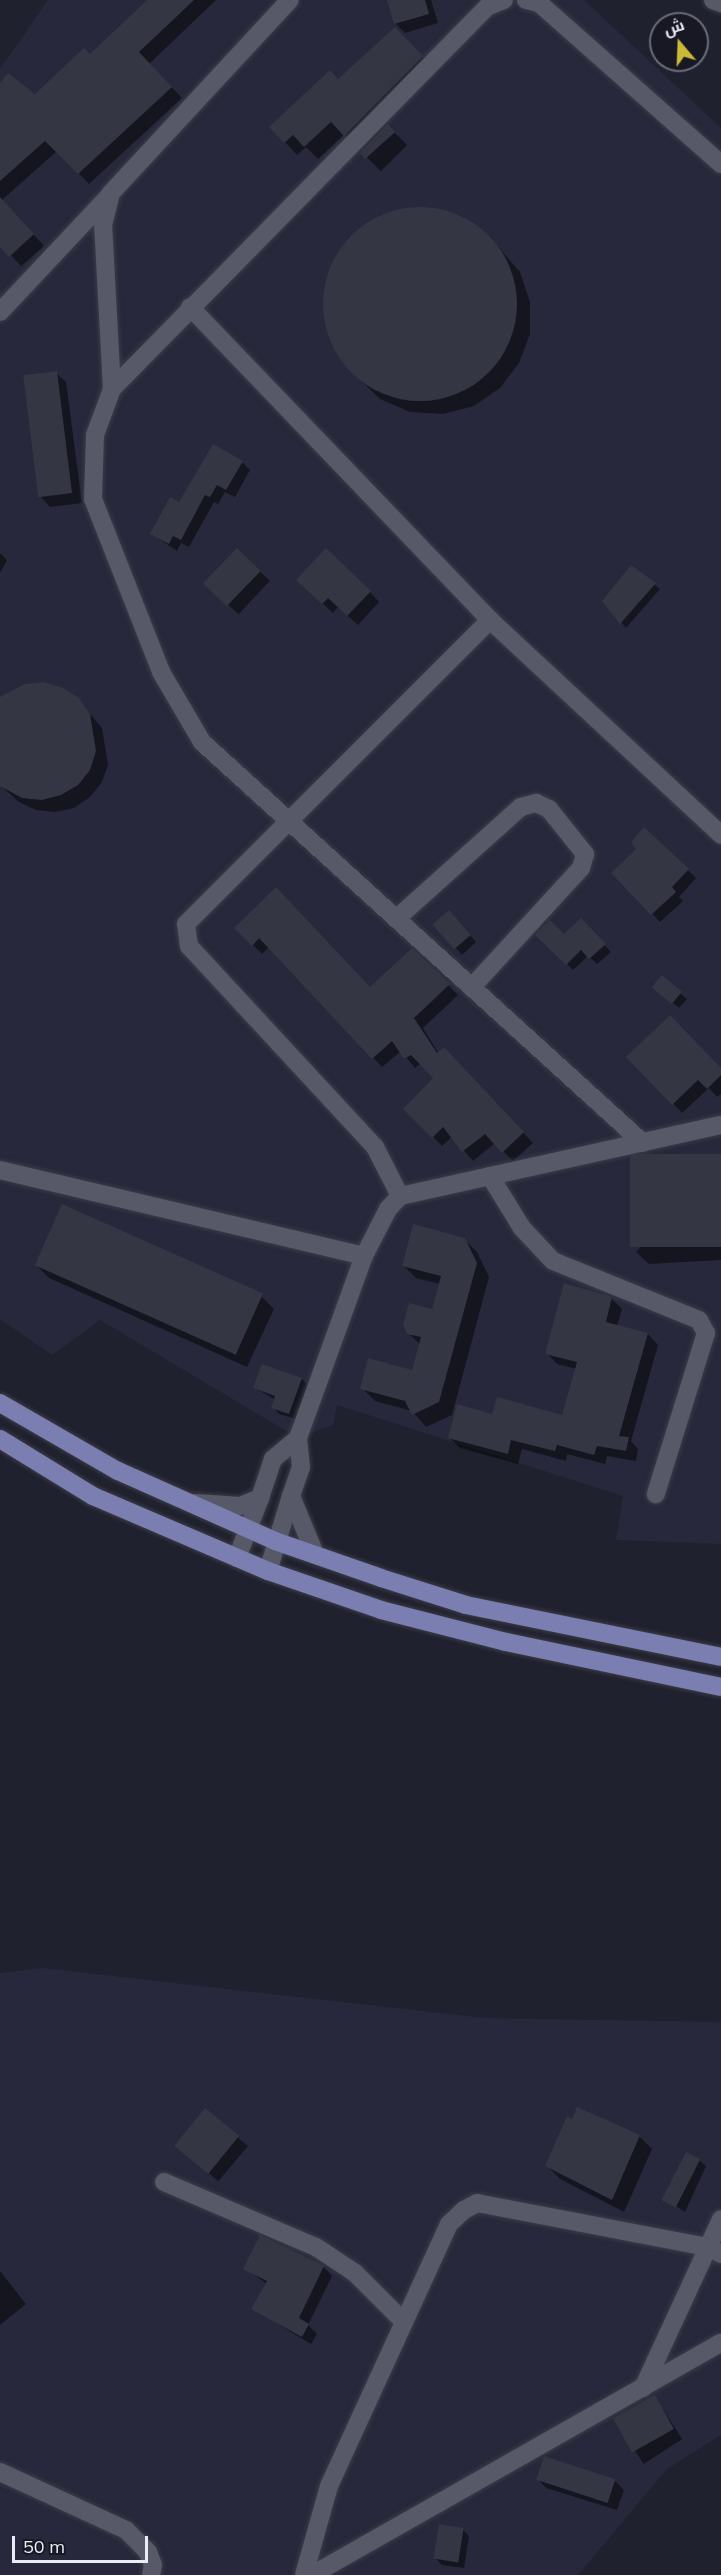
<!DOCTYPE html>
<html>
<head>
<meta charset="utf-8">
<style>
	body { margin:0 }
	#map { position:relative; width:721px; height:2575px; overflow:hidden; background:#20212e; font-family:Mulish,Cairo,sans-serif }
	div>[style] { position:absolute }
	.built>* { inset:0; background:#27283b }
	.shadow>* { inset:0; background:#0007; transform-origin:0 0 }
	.building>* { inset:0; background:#343644; transform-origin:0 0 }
	.round { border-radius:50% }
	.roads { filter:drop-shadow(0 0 2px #3b3c47) drop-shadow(0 0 2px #3b3c47) }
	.minor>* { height:18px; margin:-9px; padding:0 9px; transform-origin:9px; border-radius:9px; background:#585968 }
	.major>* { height:18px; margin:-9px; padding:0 9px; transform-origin:9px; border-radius:9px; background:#7b7eb1 }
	span { translate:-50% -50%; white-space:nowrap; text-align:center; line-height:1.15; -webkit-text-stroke:5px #171824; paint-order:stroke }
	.north { position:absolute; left:649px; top:12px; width:60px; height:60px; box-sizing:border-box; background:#171824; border:2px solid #6b6c77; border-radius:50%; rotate:341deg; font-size:16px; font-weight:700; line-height:24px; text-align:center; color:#eaebf4 }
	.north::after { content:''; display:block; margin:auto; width:21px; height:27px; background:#cdb938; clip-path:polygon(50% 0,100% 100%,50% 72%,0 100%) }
	.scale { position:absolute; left:12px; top:2536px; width:136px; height:27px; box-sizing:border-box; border:3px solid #eaebf4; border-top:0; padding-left:8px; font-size:18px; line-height:21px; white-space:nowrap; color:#eaebf4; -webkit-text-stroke:4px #171824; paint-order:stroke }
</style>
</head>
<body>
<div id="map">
	<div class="built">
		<i style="clip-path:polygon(48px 0,584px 0,721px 128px,721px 1544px,616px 1540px,623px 1496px,337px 1405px,333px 1425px,298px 1438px,100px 1320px,52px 1355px,0 1319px,0 69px)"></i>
		<i style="clip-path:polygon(43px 1968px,484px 2018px,721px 2022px,721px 2435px,667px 2469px,578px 2575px,0 2575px,0 1973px)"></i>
	</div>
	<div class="shadow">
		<i style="clip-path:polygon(149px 0,216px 0,149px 64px,182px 98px,89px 184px,57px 151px,2px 200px,44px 246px,21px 266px,0 244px,0 86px,35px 96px,90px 56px)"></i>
		<i style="clip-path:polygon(389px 0,431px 0,438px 23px,405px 33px,395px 23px)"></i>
		<i style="clip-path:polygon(408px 41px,434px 70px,358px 148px,345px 134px,318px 159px,306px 147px,297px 155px,285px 142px,339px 81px)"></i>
		<i style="left:388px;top:126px;width:27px;height:37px;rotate:45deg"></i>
		<i style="clip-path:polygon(430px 208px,461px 216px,487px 234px,520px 272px,530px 302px,530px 334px,519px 363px,500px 388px,474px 406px,443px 414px,410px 412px,380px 399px,343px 363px,328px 334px,323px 302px,330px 270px,346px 243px,370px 222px,399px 210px)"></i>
		<i style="clip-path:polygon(56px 373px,66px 382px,82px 503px,50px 507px,41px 497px)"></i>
		<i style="clip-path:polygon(242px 462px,250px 470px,235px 497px,225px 492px,218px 504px,214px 502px,189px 547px,181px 543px,177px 551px,152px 534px,180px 504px)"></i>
		<i style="left:237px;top:550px;width:45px;height:46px;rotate:43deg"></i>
		<i style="clip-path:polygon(0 553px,7px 560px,0 573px)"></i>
		<i style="clip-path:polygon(631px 567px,660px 589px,626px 628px,604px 601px)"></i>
		<i style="clip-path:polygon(307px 589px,370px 592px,379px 602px,358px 625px,338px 607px,333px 613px)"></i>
		<i style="clip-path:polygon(25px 685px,78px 700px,102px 728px,108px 765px,102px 782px,90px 797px,74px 808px,55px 812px,36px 810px,19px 802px,0 785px,0 699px)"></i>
		<i style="clip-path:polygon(688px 870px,696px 878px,679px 897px,683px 901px,660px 922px,613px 873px)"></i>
		<i style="clip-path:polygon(276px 889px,370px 988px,412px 950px,458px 995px,423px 1028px,439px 1054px,454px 1059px,533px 1143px,513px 1161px,495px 1143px,473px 1161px,452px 1137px,442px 1146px,405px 1109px,436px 1079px,421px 1063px,415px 1068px,401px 1051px,382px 1067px,269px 947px,262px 954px,236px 928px)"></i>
		<i style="clip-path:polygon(455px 918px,476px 942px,462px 955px,435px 924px)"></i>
		<i style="clip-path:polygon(581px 920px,611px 952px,597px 964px,588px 956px,573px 970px,537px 935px,564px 936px)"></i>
		<i style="clip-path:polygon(660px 993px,680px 993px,687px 999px,679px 1008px)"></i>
		<i style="clip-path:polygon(628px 1057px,721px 1070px,721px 1094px,717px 1097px,709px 1088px,682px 1113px)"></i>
		<i style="clip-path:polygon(721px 1156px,721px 1260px,649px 1264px,636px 1252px)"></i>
		<i style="clip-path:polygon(464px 1239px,477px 1252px,489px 1277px,452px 1415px,426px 1427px,412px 1411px,375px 1401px,362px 1388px,413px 1372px,421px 1345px,408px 1333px,433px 1311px,440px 1284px,416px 1278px,403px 1265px)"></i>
		<i style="clip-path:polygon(36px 1265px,261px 1296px,274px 1309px,247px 1367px,49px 1278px)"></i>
		<i style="clip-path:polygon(611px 1298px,622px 1309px,617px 1326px,648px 1334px,658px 1345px,631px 1441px,638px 1449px,636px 1461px,607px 1456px,605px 1464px,567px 1454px,566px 1461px,522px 1449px,518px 1464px,460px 1448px,449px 1437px,493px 1415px,563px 1417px,577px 1369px,557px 1364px,547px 1353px)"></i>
		<i style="clip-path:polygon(302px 1379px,308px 1385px,296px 1419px,279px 1414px,273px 1407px,276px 1400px,255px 1388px)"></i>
		<i style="clip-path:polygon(578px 2109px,640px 2137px,652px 2149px,624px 2212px,560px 2179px,547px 2166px)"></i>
		<i style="left:205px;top:2110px;width:56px;height:46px;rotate:40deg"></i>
		<i style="clip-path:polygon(699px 2160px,706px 2166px,685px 2212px,666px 2200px)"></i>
		<i style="clip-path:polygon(260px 2237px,324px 2267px,332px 2276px,308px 2325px,317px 2334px,311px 2344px,253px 2309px,267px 2284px,245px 2268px)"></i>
		<i style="clip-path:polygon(0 2271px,26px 2304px,0 2325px)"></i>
		<i style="left:655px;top:2397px;width:50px;height:46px;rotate:57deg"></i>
		<i style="clip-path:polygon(537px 2478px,614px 2480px,624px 2490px,617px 2510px,546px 2488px)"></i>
		<i style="clip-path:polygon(463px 2530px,469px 2536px,464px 2568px,442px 2565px,435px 2558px)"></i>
	</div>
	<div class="building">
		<i style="clip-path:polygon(147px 0,194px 0,139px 52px,172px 87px,78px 174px,45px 141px,0 181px,0 83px,8px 73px,35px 94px,84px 48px,90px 54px)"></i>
		<i style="clip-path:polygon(387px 0,425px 0,429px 14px,394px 24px)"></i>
		<i style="clip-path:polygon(395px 27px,423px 56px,344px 136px,331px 122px,304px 147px,293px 135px,284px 143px,269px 127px,330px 70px,338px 79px)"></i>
		<i style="clip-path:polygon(388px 124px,395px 132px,365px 159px,360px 153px)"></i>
		<i style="clip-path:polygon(0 197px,34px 234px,9px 257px,0 247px)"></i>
		<i class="round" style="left:323px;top:207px;width:194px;height:194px"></i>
		<i style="left:57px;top:371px;width:123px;height:34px;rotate:83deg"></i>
		<i style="clip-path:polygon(213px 444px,243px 461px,226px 490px,217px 485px,210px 497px,205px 495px,181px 540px,173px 536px,169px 544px,150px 534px,170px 497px,179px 502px)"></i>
		<i style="left:237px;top:548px;width:33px;height:49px;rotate:44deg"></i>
		<i style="clip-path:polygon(326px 548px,371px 591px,347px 616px,328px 598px,322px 604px,296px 580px)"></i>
		<i style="clip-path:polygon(631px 565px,656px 583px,620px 624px,602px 601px)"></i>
		<i style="clip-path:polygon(44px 682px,63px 688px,79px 698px,90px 714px,96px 751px,90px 770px,78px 785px,61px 795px,42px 800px,22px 798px,0 786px,0 697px,25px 684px)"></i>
		<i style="clip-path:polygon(644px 827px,689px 869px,672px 887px,676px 892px,651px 915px,611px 873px,636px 849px,631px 842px)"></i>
		<i style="clip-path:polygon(276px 887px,370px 987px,412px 948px,450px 984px,414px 1018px,437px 1053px,444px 1047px,524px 1132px,502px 1153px,485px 1134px,462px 1152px,443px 1127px,432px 1138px,403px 1109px,433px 1078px,411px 1055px,404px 1059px,392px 1041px,372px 1059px,259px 938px,252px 946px,234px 928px)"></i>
		<i style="left:449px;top:910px;width:33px;height:22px;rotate:49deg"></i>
		<i style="clip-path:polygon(581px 918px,606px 944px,589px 959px,581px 950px,566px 965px,535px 935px,550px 920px,564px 934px)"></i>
		<i style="left:662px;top:975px;width:26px;height:16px;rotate:40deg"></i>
		<i style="clip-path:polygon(670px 1015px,721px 1068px,721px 1075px,707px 1089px,698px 1080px,672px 1105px,626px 1057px)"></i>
		<i style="left:721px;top:1154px;width:93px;height:91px;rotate:90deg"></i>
		<i style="left:62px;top:1204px;width:220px;height:67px;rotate:24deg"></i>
		<i style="clip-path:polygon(413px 1224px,465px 1238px,477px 1263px,439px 1402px,412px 1415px,405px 1401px,360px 1389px,368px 1358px,412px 1370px,421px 1337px,407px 1334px,403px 1325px,409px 1303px,432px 1309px,441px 1276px,402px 1266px)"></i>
		<i style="clip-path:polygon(564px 1283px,612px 1297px,606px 1322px,648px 1333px,619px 1436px,629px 1437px,626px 1451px,597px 1446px,594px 1455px,557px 1445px,555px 1451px,511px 1440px,508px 1454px,448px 1438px,457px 1404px,492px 1414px,497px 1397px,562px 1415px,577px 1362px,545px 1354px)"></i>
		<i style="clip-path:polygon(262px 1364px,302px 1378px,289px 1414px,271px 1408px,275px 1396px,253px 1388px)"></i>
		<i style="clip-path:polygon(577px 2107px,640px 2135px,612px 2200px,545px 2166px,567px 2116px,572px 2119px)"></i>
		<i style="left:205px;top:2108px;width:44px;height:49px;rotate:39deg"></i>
		<i style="left:686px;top:2152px;width:16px;height:54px;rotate:27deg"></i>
		<i style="clip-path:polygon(260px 2235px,324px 2266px,299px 2318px,309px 2324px,302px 2337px,251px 2309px,267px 2281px,243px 2269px)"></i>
		<i style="left:655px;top:2395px;width:39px;height:48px;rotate:61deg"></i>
		<i style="left:544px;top:2456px;width:75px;height:25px;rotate:18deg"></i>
		<i style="left:439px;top:2524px;width:25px;height:35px;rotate:9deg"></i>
	</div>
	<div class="roads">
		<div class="minor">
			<i style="left:504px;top:0;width:18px;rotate:158deg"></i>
			<i style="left:487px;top:7px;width:535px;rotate:134.47deg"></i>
			<i style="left:112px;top:389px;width:49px;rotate:110.3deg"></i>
			<i style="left:95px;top:435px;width:64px;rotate:91.8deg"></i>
			<i style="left:93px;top:499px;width:186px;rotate:68.5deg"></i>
			<i style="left:161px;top:672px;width:81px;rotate:59.6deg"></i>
			<i style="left:202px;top:742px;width:596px;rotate:42.28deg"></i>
			<i style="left:526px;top:0;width:13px;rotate:13deg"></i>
			<i style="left:539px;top:3px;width:243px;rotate:41.5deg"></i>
			<i style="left:713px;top:0;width:9px;rotate:21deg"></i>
			<i style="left:190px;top:307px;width:434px;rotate:46.2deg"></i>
			<i style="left:490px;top:620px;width:316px;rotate:42.9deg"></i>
			<i style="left:0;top:312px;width:161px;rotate:-46.8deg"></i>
			<i style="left:112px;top:389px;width:164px;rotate:-93.1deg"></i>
			<i style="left:103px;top:225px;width:33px;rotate:-76deg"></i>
			<i style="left:111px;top:193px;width:263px;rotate:-47.2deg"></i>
			<i style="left:396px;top:919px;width:168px;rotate:-41.9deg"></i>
			<i style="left:521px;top:807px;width:16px;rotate:-15deg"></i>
			<i style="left:536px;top:803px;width:14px;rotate:25deg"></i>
			<i style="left:549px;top:809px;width:58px;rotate:51.3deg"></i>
			<i style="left:585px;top:854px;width:15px;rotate:106deg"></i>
			<i style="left:581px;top:868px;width:161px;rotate:132.5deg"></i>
			<i style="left:0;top:1170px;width:374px;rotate:13.3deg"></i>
			<i style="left:490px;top:1176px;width:61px;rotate:58.4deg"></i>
			<i style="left:522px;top:1228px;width:45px;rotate:46.8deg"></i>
			<i style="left:553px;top:1261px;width:157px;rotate:22deg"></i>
			<i style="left:699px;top:1320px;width:15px;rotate:62deg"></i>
			<i style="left:706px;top:1333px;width:169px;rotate:107.3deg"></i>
			<i style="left:400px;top:1196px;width:55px;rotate:-117deg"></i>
			<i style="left:375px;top:1147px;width:274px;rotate:-132.8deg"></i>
			<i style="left:189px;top:946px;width:22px;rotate:-98deg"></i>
			<i style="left:186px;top:924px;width:430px;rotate:-45deg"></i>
			<i style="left:196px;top:1503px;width:44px;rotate:3.9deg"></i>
			<i style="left:240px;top:1506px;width:22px;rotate:-22deg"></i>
			<i style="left:260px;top:1498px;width:41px;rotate:-71.6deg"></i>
			<i style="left:273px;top:1459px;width:33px;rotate:-40deg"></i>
			<i style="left:315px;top:1554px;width:63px;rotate:-112.5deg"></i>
			<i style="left:291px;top:1496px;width:31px;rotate:-71deg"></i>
			<i style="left:301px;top:1467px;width:29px;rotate:-96deg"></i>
			<i style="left:298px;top:1438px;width:194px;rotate:-70.1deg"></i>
			<i style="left:364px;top:1256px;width:53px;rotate:-62.9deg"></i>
			<i style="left:388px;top:1209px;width:18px;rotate:-47deg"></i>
			<i style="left:400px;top:1196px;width:329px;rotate:-12.5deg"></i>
			<i style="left:237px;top:1558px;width:64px;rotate:-69deg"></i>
			<i style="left:268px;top:1571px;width:78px;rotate:-73deg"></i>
			<i style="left:164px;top:2182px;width:165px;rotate:23.2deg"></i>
			<i style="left:316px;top:2247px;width:47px;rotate:33.7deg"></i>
			<i style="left:355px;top:2273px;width:68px;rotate:45deg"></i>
			<i style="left:643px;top:2388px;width:186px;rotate:-65.2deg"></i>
			<i style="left:0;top:2472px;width:139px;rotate:24.7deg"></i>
			<i style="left:126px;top:2530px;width:31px;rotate:45deg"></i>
			<i style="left:148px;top:2552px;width:14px;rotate:69deg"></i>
			<i style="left:153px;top:2565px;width:10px;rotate:101deg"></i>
			<i style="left:304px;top:2575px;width:92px;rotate:-74.3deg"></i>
			<i style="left:329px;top:2486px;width:288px;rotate:-65.4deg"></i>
			<i style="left:449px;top:2224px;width:21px;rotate:-43deg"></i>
			<i style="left:464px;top:2210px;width:15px;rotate:-28deg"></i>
			<i style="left:477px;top:2203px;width:235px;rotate:10.8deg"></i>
			<i style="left:708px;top:2247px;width:15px;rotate:28deg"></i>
			<i style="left:312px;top:2575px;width:470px;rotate:-29.6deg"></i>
		</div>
		<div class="major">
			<i style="left:0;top:1403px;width:136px;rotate:30deg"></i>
			<i style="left:118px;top:1471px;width:172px;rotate:24deg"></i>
			<i style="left:275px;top:1541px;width:112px;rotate:19.2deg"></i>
			<i style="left:381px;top:1578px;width:89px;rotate:17.6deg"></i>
			<i style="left:466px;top:1605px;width:260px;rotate:11.5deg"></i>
			<i style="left:0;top:1439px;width:109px;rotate:31.5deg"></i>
			<i style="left:93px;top:1496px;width:190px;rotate:23.2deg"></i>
			<i style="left:268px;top:1571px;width:120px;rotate:19deg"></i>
			<i style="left:381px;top:1610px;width:129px;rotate:14.4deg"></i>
			<i style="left:506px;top:1642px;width:220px;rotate:11.8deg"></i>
		</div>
	</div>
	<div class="north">ش</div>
	<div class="scale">50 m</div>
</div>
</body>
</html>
